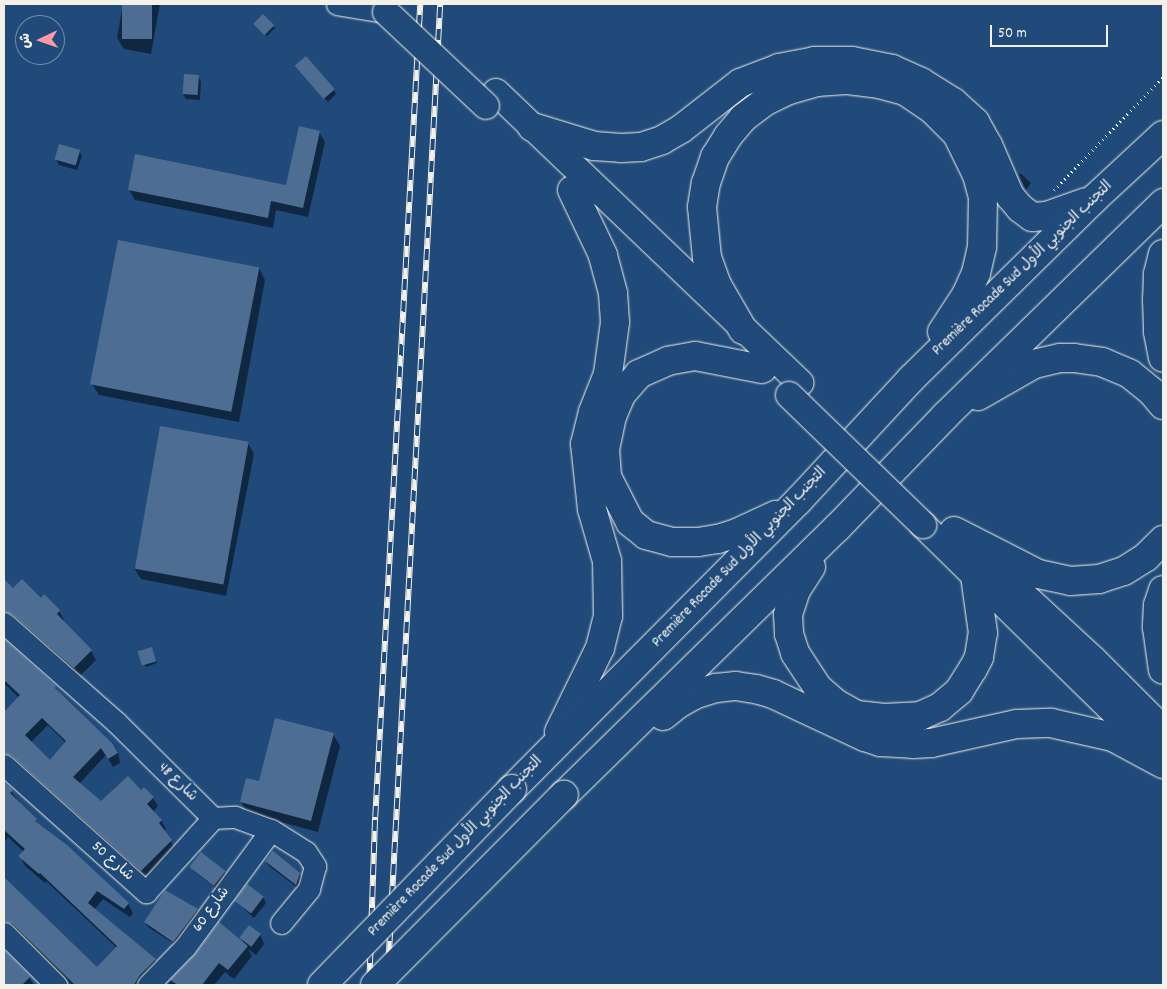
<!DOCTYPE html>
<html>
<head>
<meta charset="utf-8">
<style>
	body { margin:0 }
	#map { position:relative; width:1167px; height:989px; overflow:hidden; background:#1f4a7a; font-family:Dekko,"Playpen Sans Arabic",sans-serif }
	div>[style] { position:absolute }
	.shadow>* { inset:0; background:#0007 }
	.building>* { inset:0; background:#4d6e92; transform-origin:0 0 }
	.path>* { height:3px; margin-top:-1.5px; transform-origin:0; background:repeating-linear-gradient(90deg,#f4f1e8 0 1px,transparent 0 5px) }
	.roads { filter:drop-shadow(0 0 1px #f4f1e8) drop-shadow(0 0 1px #f4f1e8) }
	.minor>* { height:21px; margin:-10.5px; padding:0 10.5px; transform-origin:10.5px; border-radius:10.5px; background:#1f4a7a }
	.major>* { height:26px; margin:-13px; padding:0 13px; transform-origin:13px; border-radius:13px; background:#1f4a7a }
	.highway>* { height:28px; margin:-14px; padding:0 14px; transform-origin:14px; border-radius:14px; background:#1f4a7a }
	.rail>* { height:5.5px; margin-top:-2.75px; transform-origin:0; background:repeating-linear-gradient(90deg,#1f4a7a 0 11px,#f4f1e8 0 22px); box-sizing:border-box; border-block:1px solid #f4f1e8 }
	.bridges { filter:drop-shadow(0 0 1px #f4f1e8) drop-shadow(0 0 1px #f4f1e8) }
	.major-bridge>* { height:26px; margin:-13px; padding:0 13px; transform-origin:13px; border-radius:13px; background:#1f4a7a }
	.highway-bridge>* { height:28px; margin:-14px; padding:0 14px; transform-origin:14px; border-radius:14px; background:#1f4a7a }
	span { translate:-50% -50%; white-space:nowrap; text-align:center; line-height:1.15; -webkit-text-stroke:4px #1f4a7a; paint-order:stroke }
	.street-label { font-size:15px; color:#f4f1e8 }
	.frame { position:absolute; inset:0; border:5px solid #f4f1e8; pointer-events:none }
	.north { position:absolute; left:15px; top:15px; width:50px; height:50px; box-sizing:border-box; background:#1f4a7a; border:1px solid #748da6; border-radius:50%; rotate:267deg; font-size:14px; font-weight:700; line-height:20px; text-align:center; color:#f4f1e8 }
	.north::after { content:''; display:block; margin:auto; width:18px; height:22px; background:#ff9aa2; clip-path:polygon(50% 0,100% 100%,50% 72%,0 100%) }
	.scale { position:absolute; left:990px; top:25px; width:118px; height:22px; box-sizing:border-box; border:2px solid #f4f1e8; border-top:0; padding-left:6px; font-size:15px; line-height:18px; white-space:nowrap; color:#f4f1e8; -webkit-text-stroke:4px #1f4a7a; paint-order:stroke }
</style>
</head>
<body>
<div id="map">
	<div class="shadow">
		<i style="clip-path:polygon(123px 4px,160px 4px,151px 54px,124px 49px,117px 38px)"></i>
		<i style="clip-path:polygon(263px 16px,275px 28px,267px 36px,256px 26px)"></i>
		<i style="clip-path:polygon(299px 70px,334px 90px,336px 94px,328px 102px)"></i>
		<i style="clip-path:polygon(198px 76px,201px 82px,200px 100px,186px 99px,183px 94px)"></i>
		<i style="clip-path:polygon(319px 132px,325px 142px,308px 217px,276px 210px,273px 228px,135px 200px,129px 190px,287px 186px)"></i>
		<i style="clip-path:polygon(79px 151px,82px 156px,77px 170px,59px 165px,56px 159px)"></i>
		<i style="clip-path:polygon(1020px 173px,1031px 183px,1026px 190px,1019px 175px)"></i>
		<i style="clip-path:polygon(259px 268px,265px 280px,239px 422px,99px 395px,92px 384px)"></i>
		<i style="clip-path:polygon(248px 443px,254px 454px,226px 596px,141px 579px,134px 568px)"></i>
		<i style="clip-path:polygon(4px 581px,13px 590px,41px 599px,59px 611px,64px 620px,62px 621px,91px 651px,96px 660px,80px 676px,4px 621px)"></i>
		<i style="clip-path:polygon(evenodd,4px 641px,55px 687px,60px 694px,110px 743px,113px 743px,118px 752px,120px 763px,113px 767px,106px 755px,79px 784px,101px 803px,141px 792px,153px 798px,158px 806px,153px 812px,161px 820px,166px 829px,164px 831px,176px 849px,146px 878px,4px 759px,4px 714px,19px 698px,4px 683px,4px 641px,48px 725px,66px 743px,50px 762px,31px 742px,48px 725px)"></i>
		<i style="clip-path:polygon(152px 651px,157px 663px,146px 667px,145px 665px)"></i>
		<i style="clip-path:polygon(333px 734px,340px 746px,318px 832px,248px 813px,241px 802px,260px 783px)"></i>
		<i style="clip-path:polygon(4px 783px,38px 825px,128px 904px,133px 913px,130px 917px,103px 899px,94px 910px,155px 960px,160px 969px,146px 985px,72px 985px,19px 933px,13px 930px,4px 932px,4px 879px,97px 969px,117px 948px,46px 881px,45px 883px,25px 866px,20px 856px,24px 852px,8px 837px,4px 843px)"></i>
		<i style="clip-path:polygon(266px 861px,299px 873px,303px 879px,299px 889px,269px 866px)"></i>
		<i style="clip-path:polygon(191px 867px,224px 872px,227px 877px,218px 890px,195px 872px)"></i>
		<i style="clip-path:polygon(263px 897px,266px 903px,254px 918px,236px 901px)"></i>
		<i style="clip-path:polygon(197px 909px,199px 914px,176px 945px,148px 927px,145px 922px)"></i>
		<i style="clip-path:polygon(260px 935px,264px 944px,256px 955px,248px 949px,252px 956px,234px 979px,225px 972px,214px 985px,167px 985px,195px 956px,244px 944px,241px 938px)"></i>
		<i style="clip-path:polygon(4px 952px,29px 977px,34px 985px,4px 985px)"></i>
	</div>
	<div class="building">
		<i style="left:122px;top:4px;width:30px;height:35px"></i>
		<i style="left:263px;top:14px;width:16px;height:14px;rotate:45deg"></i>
		<i style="left:306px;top:56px;width:44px;height:15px;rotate:49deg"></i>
		<i style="left:184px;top:74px;width:15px;height:20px;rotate:4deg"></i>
		<i style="clip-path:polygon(299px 126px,320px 131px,303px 208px,271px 201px,268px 218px,128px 190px,135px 154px,286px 185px)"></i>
		<i style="left:59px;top:144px;width:22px;height:16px;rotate:16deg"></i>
		<i style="left:118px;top:240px;width:144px;height:147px;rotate:11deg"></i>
		<i style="left:160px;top:426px;width:90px;height:145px;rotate:10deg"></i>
		<i style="clip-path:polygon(4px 579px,13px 588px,22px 579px,41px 598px,44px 594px,60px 610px,57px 614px,92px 650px,74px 668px,12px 614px,4px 611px)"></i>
		<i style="clip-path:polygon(evenodd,4px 639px,56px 686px,55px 688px,113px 744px,118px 753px,108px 759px,101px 748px,73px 777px,101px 801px,128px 776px,141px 790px,144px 787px,154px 797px,147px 804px,162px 820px,159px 823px,172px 840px,141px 871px,12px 756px,4px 753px,4px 712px,20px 695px,4px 680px,4px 639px,42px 718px,66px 741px,50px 760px,25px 735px,42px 718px)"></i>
		<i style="left:152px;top:647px;width:15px;height:15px;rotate:74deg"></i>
		<i style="clip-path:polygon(275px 718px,334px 733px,311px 821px,240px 802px,246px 778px,259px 781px)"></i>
		<i style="clip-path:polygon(4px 782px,13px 790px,10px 793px,37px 819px,35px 821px,67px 845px,129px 903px,124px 909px,97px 891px,88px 903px,156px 959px,139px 976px,134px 985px,75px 985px,13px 924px,4px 921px,4px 877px,97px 967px,117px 946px,40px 873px,39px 874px,18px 856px,25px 849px,4px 830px)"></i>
		<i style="clip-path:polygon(273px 851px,300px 873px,296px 885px,265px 861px)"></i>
		<i style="left:201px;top:852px;width:31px;height:19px;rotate:38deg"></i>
		<i style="left:247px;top:884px;width:21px;height:21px;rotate:37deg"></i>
		<i style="clip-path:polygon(165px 890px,198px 909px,173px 942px,144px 922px)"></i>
		<i style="clip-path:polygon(219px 922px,248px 946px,228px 970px,219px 963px,202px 985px,178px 985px,170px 980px,195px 954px)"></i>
		<i style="left:249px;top:925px;width:15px;height:16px;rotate:37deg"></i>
		<i style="clip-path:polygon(4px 950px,30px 977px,22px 985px,4px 985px)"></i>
	</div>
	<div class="path">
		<i style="left:1054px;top:190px;width:157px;rotate:-46deg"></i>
	</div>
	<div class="roads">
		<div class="minor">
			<i style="left:337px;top:4px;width:50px;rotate:9.3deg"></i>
			<i style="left:4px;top:623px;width:149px;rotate:41.5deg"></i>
			<i style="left:116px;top:722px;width:136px;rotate:44.7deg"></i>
			<i style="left:213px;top:818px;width:22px;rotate:-3deg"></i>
			<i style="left:235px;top:817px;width:38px;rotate:20deg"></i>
			<i style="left:271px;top:830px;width:41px;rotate:32.2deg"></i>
			<i style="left:306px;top:852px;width:17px;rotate:57deg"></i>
			<i style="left:315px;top:866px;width:24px;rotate:105deg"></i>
			<i style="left:309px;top:889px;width:44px;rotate:129.5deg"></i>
			<i style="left:4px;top:765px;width:191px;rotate:41.8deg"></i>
			<i style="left:146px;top:892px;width:100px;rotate:-47.8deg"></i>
			<i style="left:4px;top:933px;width:74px;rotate:45deg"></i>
			<i style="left:148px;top:985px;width:53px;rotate:-45.8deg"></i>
			<i style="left:185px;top:947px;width:145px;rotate:-53.7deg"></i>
		</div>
		<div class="major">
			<i style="left:496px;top:92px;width:421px;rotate:43.7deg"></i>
			<i style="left:923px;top:525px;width:336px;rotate:44.4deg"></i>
			<i style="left:975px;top:550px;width:161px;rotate:42.7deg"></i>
			<i style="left:1093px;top:659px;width:99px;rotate:45deg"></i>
		</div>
		<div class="highway">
			<i style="left:532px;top:127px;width:65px;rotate:17deg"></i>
			<i style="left:594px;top:146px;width:27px;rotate:4deg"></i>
			<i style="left:621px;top:148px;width:20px;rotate:-3deg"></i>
			<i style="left:641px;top:147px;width:22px;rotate:-18deg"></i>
			<i style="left:662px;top:140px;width:22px;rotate:-30deg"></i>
			<i style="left:681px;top:129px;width:75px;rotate:-37.9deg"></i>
			<i style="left:740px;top:83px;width:42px;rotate:-21deg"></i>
			<i style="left:779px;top:68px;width:36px;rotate:-11deg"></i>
			<i style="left:814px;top:61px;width:38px"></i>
			<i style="left:852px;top:61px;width:41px;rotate:11.3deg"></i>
			<i style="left:892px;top:69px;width:32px;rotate:24deg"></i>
			<i style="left:921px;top:82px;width:38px;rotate:32deg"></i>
			<i style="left:953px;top:102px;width:30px;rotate:42deg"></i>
			<i style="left:975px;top:122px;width:26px;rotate:61deg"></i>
			<i style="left:988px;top:145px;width:56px;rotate:66.7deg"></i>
			<i style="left:1010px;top:196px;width:16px;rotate:50deg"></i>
			<i style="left:1020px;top:208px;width:15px;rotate:37deg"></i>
			<i style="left:1032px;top:217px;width:15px;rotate:-4deg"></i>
			<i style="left:1047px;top:216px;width:41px;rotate:-19.7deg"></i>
			<i style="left:1163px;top:254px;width:21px;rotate:104deg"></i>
			<i style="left:1158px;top:274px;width:25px;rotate:92deg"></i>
			<i style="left:1157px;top:299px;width:33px;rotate:88deg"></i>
			<i style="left:1158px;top:332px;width:26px;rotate:79deg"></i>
			<i style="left:743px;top:330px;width:52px;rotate:-120deg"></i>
			<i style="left:717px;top:285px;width:29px;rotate:-110deg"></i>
			<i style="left:707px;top:258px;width:51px;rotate:-95.6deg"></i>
			<i style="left:702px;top:207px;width:24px;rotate:-81deg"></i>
			<i style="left:706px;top:183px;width:28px;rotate:-71deg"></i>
			<i style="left:715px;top:157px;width:25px;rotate:-58deg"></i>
			<i style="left:728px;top:136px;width:23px;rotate:-50deg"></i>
			<i style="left:743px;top:118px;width:26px;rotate:-37deg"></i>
			<i style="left:764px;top:102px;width:28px;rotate:-26deg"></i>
			<i style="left:789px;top:90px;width:29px;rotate:-16deg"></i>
			<i style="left:817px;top:82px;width:31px;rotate:-4deg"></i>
			<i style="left:848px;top:80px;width:31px;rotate:7deg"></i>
			<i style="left:879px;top:84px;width:27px;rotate:15deg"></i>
			<i style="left:905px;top:91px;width:32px;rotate:34deg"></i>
			<i style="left:932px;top:109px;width:35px;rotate:45deg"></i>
			<i style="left:957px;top:134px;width:46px;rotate:64deg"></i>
			<i style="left:977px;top:175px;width:23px;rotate:75deg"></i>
			<i style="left:983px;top:197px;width:50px;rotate:91.1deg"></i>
			<i style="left:982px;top:247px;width:27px;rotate:103deg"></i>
			<i style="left:976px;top:273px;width:24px;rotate:114deg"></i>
			<i style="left:966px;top:295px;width:44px;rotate:123deg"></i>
			<i style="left:762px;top:369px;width:68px;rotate:-169deg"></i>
			<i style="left:695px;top:356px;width:27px;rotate:170deg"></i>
			<i style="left:668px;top:361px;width:32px;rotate:156deg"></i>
			<i style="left:639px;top:374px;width:28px;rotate:131deg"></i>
			<i style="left:621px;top:395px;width:23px;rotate:113deg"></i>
			<i style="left:612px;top:416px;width:33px;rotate:102deg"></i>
			<i style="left:605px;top:448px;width:29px;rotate:86deg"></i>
			<i style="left:607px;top:477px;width:51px;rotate:62.9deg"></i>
			<i style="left:630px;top:522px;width:21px;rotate:39deg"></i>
			<i style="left:646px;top:535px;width:27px;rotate:15deg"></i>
			<i style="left:672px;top:542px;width:26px"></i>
			<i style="left:698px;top:542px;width:20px;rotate:-9deg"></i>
			<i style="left:718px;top:539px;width:22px;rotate:-18deg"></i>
			<i style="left:739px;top:532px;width:40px;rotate:-25deg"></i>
			<i style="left:978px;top:396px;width:64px;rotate:-29.7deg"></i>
			<i style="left:1034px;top:364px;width:27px;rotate:-13deg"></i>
			<i style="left:1060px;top:358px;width:14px"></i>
			<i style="left:1074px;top:358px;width:28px;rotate:8deg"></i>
			<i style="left:1102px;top:362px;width:30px;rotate:23deg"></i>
			<i style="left:1130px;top:374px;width:28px;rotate:39deg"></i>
			<i style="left:1152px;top:392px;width:17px;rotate:50deg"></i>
			<i style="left:954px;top:531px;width:94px;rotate:27.1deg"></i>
			<i style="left:1038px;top:574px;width:33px;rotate:12deg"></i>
			<i style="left:1070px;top:581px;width:29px;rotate:-4deg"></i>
			<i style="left:1099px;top:579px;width:26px;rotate:-18deg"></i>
			<i style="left:1124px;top:571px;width:26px;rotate:-32deg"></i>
			<i style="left:1146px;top:557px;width:24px;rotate:-45deg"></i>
			<i style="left:811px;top:567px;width:27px;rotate:123deg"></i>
			<i style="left:796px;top:590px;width:25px;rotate:108deg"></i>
			<i style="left:788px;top:614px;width:20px;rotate:87deg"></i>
			<i style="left:789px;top:634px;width:20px;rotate:72deg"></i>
			<i style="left:795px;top:653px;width:42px;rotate:56.7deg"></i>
			<i style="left:818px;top:688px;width:23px;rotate:41deg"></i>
			<i style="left:835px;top:703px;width:25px;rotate:29deg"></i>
			<i style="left:857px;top:715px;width:27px;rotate:6deg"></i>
			<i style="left:884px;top:718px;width:36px;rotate:-3deg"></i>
			<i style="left:920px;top:716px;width:22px;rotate:-24deg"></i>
			<i style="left:940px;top:707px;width:25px;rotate:-40deg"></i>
			<i style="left:959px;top:691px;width:26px;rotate:-58deg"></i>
			<i style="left:973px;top:669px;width:13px;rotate:-63deg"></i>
			<i style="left:979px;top:657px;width:24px;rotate:-81deg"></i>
			<i style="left:983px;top:633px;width:59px;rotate:-97.9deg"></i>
			<i style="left:1163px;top:590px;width:16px;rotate:108deg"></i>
			<i style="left:1158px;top:605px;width:22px;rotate:93deg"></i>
			<i style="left:1157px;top:627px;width:43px;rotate:82.1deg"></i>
			<i style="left:663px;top:716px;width:19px;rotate:-39deg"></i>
			<i style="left:678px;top:704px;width:21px;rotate:-29deg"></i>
			<i style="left:696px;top:694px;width:21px;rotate:-17deg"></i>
			<i style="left:716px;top:688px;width:20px;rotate:-6deg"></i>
			<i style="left:736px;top:686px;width:20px;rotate:9deg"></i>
			<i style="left:756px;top:689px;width:18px;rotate:16deg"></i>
			<i style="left:773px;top:694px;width:102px;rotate:25.1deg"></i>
			<i style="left:865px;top:737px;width:16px;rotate:18deg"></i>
			<i style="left:880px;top:742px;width:33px;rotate:3deg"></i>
			<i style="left:913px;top:744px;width:18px;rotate:-3deg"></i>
			<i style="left:931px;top:743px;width:88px;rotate:-12.5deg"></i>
			<i style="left:1017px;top:724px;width:34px;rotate:-2deg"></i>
			<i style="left:1051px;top:723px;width:64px;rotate:12.7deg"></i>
			<i style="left:1113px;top:737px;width:57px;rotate:28.4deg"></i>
			<i style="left:559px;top:732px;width:93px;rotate:-64deg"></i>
			<i style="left:600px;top:648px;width:33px;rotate:-76deg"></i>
			<i style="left:608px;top:616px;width:55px;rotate:-91deg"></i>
			<i style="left:607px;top:561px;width:54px;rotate:-106.1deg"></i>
			<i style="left:592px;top:509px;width:65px;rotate:-96.1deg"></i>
			<i style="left:585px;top:444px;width:33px;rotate:-76deg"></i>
			<i style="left:593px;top:412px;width:41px;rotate:-68.5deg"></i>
			<i style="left:608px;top:374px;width:52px;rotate:-82.3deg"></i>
			<i style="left:615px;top:322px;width:29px;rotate:-94deg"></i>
			<i style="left:613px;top:293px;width:39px;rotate:-105deg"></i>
			<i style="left:603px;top:255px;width:72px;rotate:-115.5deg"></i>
			<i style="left:512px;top:789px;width:406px;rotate:-45.2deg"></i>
			<i style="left:798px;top:501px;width:166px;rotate:-47.2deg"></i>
			<i style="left:911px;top:379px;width:257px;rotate:-44.5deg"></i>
			<i style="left:1094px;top:199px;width:94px;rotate:-42.8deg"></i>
			<i style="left:564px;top:795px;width:382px;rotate:-44.4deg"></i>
			<i style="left:837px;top:528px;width:156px;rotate:-46deg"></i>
			<i style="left:945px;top:416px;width:305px;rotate:-44.3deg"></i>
		</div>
	</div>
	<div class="rail">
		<i style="left:369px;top:985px;width:168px;rotate:-88deg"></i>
		<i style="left:375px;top:817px;width:814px;rotate:-86.83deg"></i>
		<i style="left:387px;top:985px;width:982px;rotate:-86.91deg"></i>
	</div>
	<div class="bridges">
		<div class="major-bridge">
			<i style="left:386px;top:12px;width:137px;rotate:43.2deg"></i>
			<i style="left:789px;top:395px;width:187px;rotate:44.1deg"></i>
		</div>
		<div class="highway-bridge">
			<i style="left:322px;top:985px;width:273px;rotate:-45.9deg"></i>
			<i style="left:375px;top:985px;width:268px;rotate:-45.2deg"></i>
		</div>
	</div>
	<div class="street-label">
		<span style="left:1023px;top:269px;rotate:-44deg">Première Rocade Sud التجنب الجنوبي الأول</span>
		<span style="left:740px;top:558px;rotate:-46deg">Première Rocade Sud التجنب الجنوبي الأول</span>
		<span style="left:177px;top:783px;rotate:44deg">شارع 48</span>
		<span style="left:456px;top:847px;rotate:-46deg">Première Rocade Sud التجنب الجنوبي الأول</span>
		<span style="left:112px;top:862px;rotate:42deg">شارع 50</span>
		<span style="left:212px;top:910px;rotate:-54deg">شارع 60</span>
	</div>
	<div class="frame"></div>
	<div class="north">ش</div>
	<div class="scale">50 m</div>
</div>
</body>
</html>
